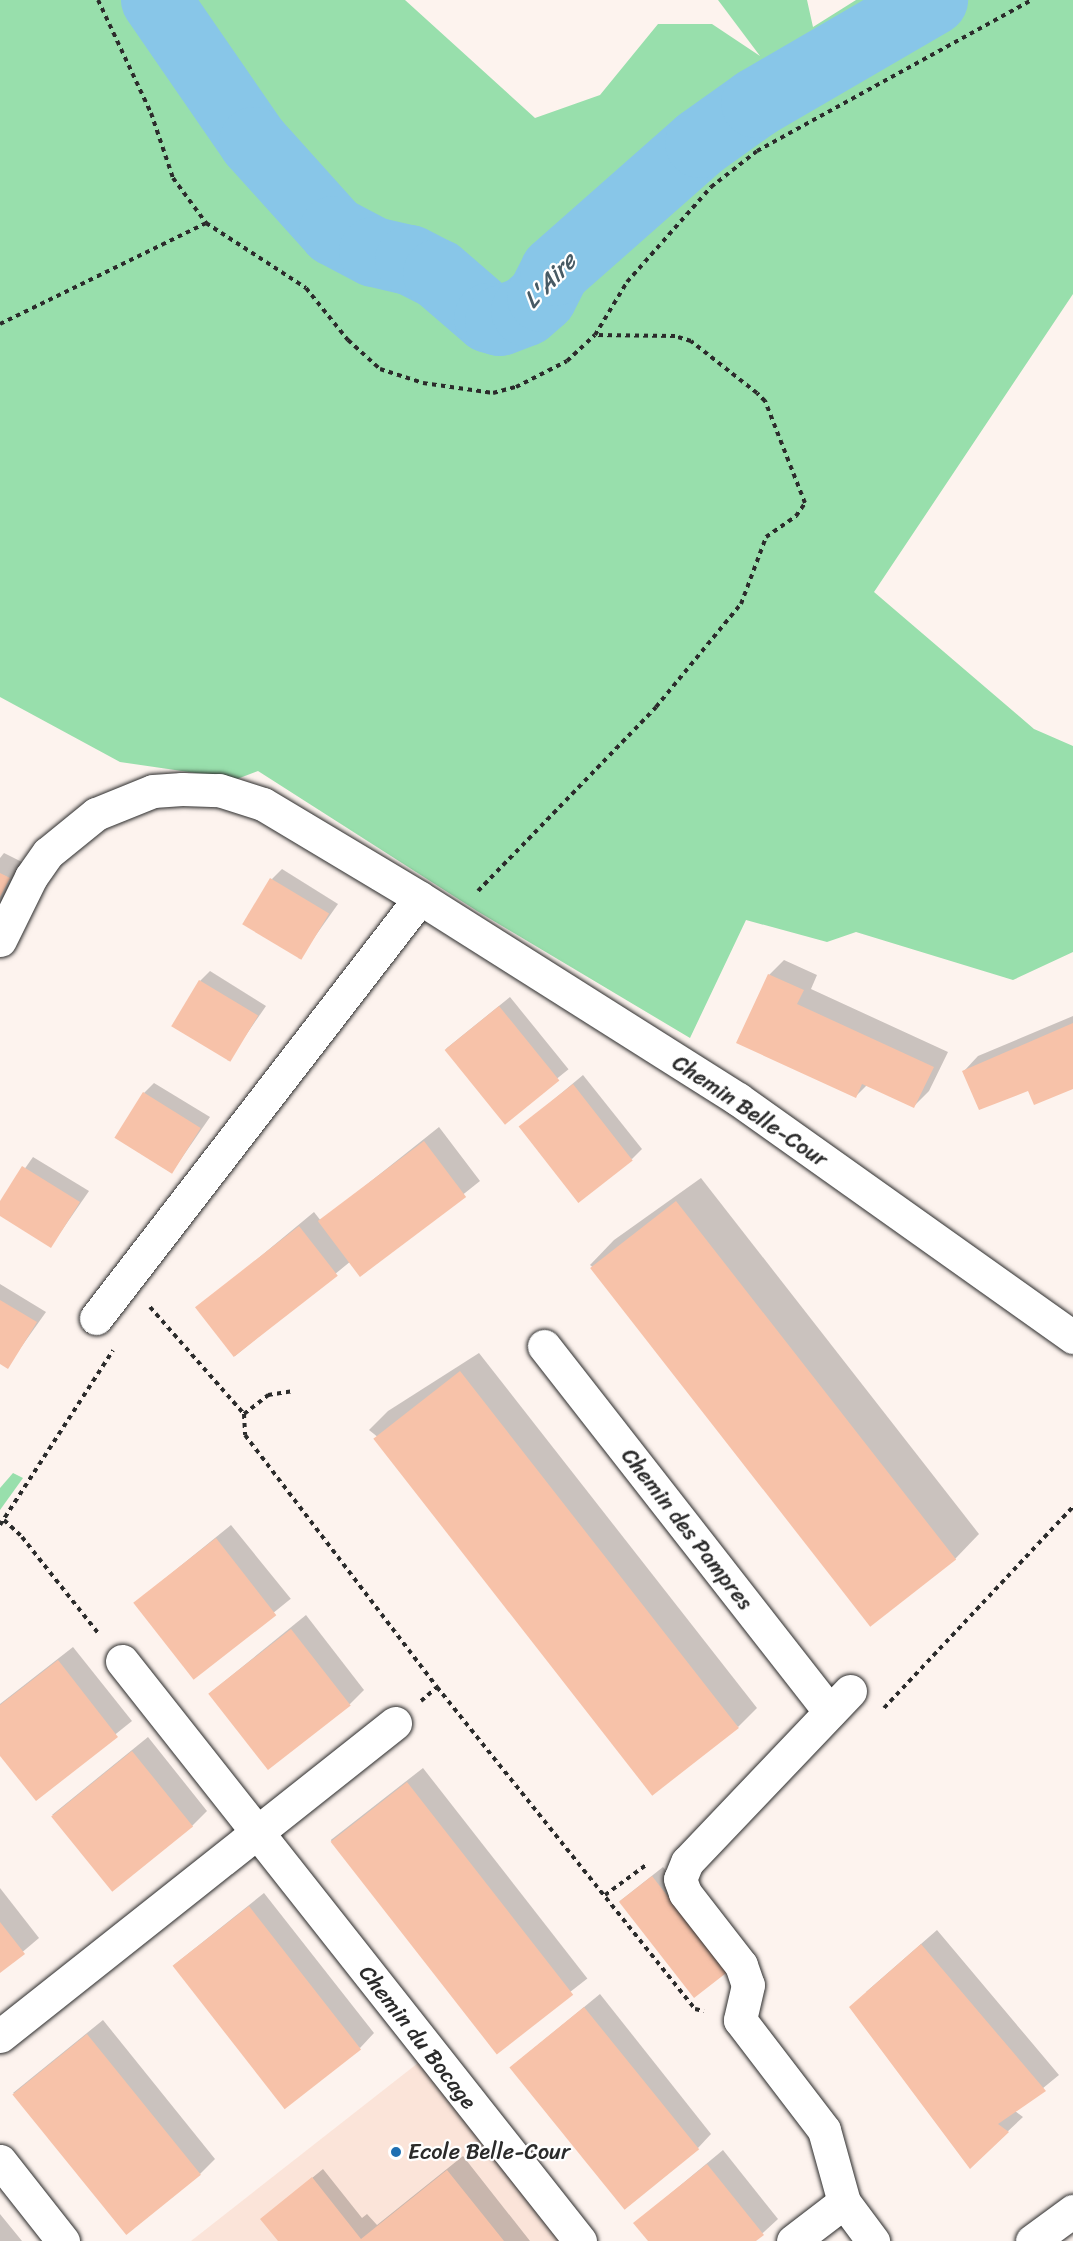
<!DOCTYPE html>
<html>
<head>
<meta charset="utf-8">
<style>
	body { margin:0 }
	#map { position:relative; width:1073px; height:2241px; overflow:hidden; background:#fdf3ee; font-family:Sriracha,sans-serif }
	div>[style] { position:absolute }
	.built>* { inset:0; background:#fbe4d9 }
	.green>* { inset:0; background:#98dfac }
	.shadow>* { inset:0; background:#0003; transform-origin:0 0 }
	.river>* { height:70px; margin:-35px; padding:0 35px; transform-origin:35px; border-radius:35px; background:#88c6e8 }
	.building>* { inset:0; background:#f7c2a9; transform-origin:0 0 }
	.path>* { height:4px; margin-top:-2px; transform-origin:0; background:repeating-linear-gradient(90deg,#2b2b2b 0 4.5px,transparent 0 9px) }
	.roads { filter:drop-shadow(0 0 2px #2b2b2b) drop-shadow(0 0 2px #2b2b2b) }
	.minor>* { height:33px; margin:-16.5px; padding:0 16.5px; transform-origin:16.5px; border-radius:16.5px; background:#fff }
	.dots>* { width:16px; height:16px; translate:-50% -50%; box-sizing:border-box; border:3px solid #fff; border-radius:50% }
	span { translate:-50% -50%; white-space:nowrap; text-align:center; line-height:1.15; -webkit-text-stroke:4.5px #fff; paint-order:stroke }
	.street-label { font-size:22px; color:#2b2b2b }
	.poi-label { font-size:22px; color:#2b2b2b }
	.left { translate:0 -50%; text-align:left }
	.water-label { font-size:24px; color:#475a64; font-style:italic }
</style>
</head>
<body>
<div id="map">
	<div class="built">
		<i style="clip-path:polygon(418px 2063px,559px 2241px,191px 2241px)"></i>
	</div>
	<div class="green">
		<i style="clip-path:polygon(0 0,405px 0,535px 118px,600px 95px,658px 24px,712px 24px,760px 56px,718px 0,807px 0,813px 27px,856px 0,1073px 0,1073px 294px,874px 592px,1034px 729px,1073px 746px,1073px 952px,1013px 980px,856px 932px,827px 942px,746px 920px,690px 1038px,477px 911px,258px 771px,237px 779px,120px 762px,0 697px)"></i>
		<i style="clip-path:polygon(13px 1473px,23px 1478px,0 1510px,0 1488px)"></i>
	</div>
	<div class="shadow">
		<i style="clip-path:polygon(4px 853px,24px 863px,0 908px,0 858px)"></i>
		<i style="clip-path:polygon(282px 869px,338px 904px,299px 959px,272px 879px)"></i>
		<i style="clip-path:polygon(784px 960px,817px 975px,811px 989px,948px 1052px,929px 1091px,914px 1106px,867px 1085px,856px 1096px,769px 975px)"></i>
		<i style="clip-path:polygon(210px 971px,266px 1006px,228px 1061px,200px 981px)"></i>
		<i style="left:510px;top:997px;width:93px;height:82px;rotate:51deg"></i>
		<i style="clip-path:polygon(1073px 1016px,1073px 1088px,1028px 1089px,964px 1071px,978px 1056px)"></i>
		<i style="clip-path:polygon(583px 1075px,642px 1149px,632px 1159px,521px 1127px)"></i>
		<i style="clip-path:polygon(154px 1083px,210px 1117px,172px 1172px,144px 1093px)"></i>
		<i style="clip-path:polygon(439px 1127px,480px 1181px,362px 1275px,351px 1261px,235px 1356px,198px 1308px,314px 1212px,321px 1221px)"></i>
		<i style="clip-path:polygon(33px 1157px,89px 1191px,51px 1246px,0 1214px,0 1204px)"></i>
		<i style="clip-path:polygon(701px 1178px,979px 1534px,955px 1559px,590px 1265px,614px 1240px)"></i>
		<i style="clip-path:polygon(0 1284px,46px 1312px,7px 1367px,0 1362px)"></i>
		<i style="clip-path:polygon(479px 1353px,757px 1708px,738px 1727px,369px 1430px,388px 1411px)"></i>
		<i style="left:231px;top:1525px;width:95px;height:123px;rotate:51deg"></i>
		<i style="clip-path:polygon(306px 1615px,364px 1690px,350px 1704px,210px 1693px)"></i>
		<i style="clip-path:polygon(73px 1647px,132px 1721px,36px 1798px,0 1753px,0 1704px)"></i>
		<i style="clip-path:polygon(148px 1737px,207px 1811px,192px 1826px,52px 1815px)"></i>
		<i style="left:423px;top:1768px;width:267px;height:117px;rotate:52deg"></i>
		<i style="clip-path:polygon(663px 1867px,736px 1961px,620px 1901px)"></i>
		<i style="clip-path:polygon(0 1888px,39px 1938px,0 1971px)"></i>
		<i style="clip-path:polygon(264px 1893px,374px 2033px,360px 2048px,174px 1965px)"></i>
		<i style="clip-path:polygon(937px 1930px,1059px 2075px,1015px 2111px,1023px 2117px,970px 2167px,866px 1992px)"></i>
		<i style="clip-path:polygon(600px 1994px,711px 2134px,697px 2149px,511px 2067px)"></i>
		<i style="clip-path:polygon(103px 2020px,215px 2159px,200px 2174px,13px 2093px)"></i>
		<i style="clip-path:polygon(723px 2150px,778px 2219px,754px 2241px,650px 2241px,635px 2223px)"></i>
		<i style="clip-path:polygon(463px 2156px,530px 2241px,280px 2241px,262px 2219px,323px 2169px,362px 2218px,367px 2214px,377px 2225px)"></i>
		<i style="clip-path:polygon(0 2214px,22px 2241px,0 2241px)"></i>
	</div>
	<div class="river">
		<i style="left:156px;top:0;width:173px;rotate:55.4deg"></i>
		<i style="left:254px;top:142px;width:120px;rotate:48deg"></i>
		<i style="left:334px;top:231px;width:45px;rotate:27.7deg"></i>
		<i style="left:374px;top:252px;width:37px;rotate:13deg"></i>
		<i style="left:410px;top:260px;width:31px;rotate:27deg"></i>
		<i style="left:438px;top:274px;width:67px;rotate:40.8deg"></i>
		<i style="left:489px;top:318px;width:11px;rotate:15deg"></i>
		<i style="left:500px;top:321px;width:28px;rotate:-21deg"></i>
		<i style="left:526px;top:311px;width:21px;rotate:-41deg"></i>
		<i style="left:542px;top:297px;width:29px;rotate:-63deg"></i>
		<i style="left:555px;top:271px;width:193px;rotate:-41.4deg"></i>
		<i style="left:700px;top:143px;width:69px;rotate:-35.5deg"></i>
		<i style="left:756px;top:103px;width:205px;rotate:-30.2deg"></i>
	</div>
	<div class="building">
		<i style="clip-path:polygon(0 873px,10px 878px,0 897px)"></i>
		<i style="left:270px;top:878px;width:69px;height:54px;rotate:31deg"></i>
		<i style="clip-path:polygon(768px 974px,804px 990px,797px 1004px,934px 1067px,914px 1108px,862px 1084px,856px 1098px,736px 1043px)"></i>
		<i style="left:199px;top:980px;width:69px;height:54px;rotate:31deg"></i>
		<i style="left:499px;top:1006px;width:96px;height:70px;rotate:51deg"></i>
		<i style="clip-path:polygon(1073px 1023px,1073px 1089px,1034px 1105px,1028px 1091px,979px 1110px,962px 1071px)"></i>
		<i style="left:573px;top:1084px;width:97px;height:69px;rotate:52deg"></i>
		<i style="left:143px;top:1092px;width:68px;height:54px;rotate:32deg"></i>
		<i style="left:424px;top:1141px;width:70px;height:133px;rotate:53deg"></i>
		<i style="clip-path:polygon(22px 1166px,80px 1202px,51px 1248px,0 1216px,0 1201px)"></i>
		<i style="left:676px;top:1201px;width:455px;height:109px;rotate:52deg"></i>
		<i style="left:299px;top:1226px;width:63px;height:132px;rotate:52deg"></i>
		<i style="clip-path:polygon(0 1300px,37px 1322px,8px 1369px,0 1364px)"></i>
		<i style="left:460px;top:1371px;width:453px;height:110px;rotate:52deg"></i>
		<i style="left:216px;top:1538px;width:98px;height:105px;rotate:52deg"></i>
		<i style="left:291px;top:1629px;width:97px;height:105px;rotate:52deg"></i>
		<i style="clip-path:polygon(58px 1660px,118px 1737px,36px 1801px,0 1756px,0 1705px)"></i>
		<i style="left:132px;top:1751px;width:97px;height:104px;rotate:51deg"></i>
		<i style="left:407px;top:1782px;width:270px;height:97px;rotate:52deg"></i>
		<i style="left:652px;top:1876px;width:122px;height:42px;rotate:52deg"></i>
		<i style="left:249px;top:1906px;width:182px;height:97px;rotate:52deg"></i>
		<i style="clip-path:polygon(0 1922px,25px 1954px,0 1973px)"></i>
		<i style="clip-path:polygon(921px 1944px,1046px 2091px,998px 2124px,1009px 2132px,970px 2169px,849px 2007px)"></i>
		<i style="left:584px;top:2007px;width:183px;height:96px;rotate:51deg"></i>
		<i style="left:87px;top:2034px;width:181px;height:96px;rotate:51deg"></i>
		<i style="clip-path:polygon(707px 2164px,764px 2235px,756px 2241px,648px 2241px,633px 2223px)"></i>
		<i style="clip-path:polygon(447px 2170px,504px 2241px,278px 2241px,260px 2219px,312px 2177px,361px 2239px)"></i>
	</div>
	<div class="path">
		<i style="left:98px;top:0;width:125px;rotate:64.9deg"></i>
		<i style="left:151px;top:113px;width:69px;rotate:71.3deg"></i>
		<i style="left:173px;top:178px;width:56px;rotate:53.7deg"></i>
		<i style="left:0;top:324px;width:229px;rotate:-26.1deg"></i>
		<i style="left:206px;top:223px;width:119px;rotate:33deg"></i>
		<i style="left:306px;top:288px;width:67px;rotate:51.1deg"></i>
		<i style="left:348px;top:340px;width:43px;rotate:42.2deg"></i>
		<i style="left:380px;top:369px;width:45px;rotate:18deg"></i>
		<i style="left:423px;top:383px;width:71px;rotate:8.1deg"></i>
		<i style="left:493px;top:393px;width:24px;rotate:-15deg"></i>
		<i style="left:516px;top:387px;width:57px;rotate:-27deg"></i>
		<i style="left:567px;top:361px;width:38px;rotate:-43deg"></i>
		<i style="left:595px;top:335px;width:62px;rotate:-58.9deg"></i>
		<i style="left:627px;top:282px;width:127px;rotate:-48.5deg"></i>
		<i style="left:711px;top:187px;width:58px;rotate:-38deg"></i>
		<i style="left:757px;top:151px;width:314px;rotate:-28.8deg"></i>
		<i style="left:478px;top:891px;width:256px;rotate:-45.9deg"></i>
		<i style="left:656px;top:707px;width:134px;rotate:-50.5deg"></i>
		<i style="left:741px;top:604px;width:72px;rotate:-69.5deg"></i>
		<i style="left:766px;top:537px;width:37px;rotate:-35deg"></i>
		<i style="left:796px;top:516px;width:16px;rotate:-55deg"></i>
		<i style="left:805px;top:503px;width:110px;rotate:-111.4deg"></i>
		<i style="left:765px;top:401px;width:11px;rotate:-135deg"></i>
		<i style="left:757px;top:393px;width:84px;rotate:-141.8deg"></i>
		<i style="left:691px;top:341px;width:17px;rotate:-163deg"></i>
		<i style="left:675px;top:336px;width:80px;rotate:-179.3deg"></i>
		<i style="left:150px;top:1307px;width:142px;rotate:48.7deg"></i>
		<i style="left:244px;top:1414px;width:21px;rotate:87deg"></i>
		<i style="left:245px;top:1435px;width:317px;rotate:52.7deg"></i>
		<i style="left:437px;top:1687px;width:413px;rotate:51.3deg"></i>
		<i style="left:695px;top:2009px;width:9px;rotate:13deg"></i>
		<i style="left:244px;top:1414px;width:31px;rotate:-38deg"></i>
		<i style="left:268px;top:1395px;width:24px;rotate:-9deg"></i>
		<i style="left:4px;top:1520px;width:25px;rotate:43deg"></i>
		<i style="left:22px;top:1537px;width:124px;rotate:51.6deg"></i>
		<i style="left:0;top:1525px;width:208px;rotate:-57.1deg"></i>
		<i style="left:421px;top:1701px;width:21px;rotate:-41deg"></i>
		<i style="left:884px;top:1708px;width:276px;rotate:-46.8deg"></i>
		<i style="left:605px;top:1895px;width:51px;rotate:-36.2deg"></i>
	</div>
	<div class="roads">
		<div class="minor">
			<i style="left:0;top:940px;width:70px;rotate:-63.8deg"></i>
			<i style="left:31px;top:877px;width:29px;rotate:-55deg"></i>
			<i style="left:48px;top:853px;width:62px;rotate:-39.1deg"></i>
			<i style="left:96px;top:814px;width:61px;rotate:-22deg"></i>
			<i style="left:153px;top:791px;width:29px;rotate:-4deg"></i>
			<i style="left:182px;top:789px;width:37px;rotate:2deg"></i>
			<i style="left:219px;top:790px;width:46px;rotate:17.7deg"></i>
			<i style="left:263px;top:804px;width:183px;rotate:30.9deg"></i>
			<i style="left:420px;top:898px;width:376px;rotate:32.3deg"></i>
			<i style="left:738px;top:1099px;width:411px;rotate:35.4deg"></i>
			<i style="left:96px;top:1318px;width:530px;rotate:-52.35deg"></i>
			<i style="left:544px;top:1346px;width:464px;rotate:52deg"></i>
			<i style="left:122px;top:1661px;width:739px;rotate:51.7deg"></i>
			<i style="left:850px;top:1691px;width:236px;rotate:133.6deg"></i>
			<i style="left:687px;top:1862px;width:18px;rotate:112deg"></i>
			<i style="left:680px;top:1879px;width:15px;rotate:70deg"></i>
			<i style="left:685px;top:1893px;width:91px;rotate:52.1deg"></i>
			<i style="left:741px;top:1965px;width:21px;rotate:71deg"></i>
			<i style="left:748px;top:1985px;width:36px;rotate:103deg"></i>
			<i style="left:740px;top:2020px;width:138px;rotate:52.6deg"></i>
			<i style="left:824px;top:2130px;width:75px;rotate:74.5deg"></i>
			<i style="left:844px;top:2202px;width:49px;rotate:53.4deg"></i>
			<i style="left:0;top:2036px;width:504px;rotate:-38.39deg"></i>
			<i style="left:0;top:2161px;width:102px;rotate:51.8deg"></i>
			<i style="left:793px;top:2241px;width:64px;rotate:-37.4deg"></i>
			<i style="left:1032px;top:2241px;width:51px;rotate:-36.2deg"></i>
		</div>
	</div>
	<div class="dots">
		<i style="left:396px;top:2152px;background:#1f6fb2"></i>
	</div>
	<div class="street-label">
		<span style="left:750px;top:1111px;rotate:34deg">Chemin Belle-Cour</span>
		<span style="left:687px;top:1529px;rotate:52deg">Chemin des Pampres</span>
		<span style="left:418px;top:2037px;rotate:52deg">Chemin du Bocage</span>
	</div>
	<div class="poi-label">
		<span class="left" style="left:408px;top:2152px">Ecole Belle-Cour</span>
	</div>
	<div class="water-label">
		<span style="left:550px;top:281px;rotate:-47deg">L'Aire</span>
	</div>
</div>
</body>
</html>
